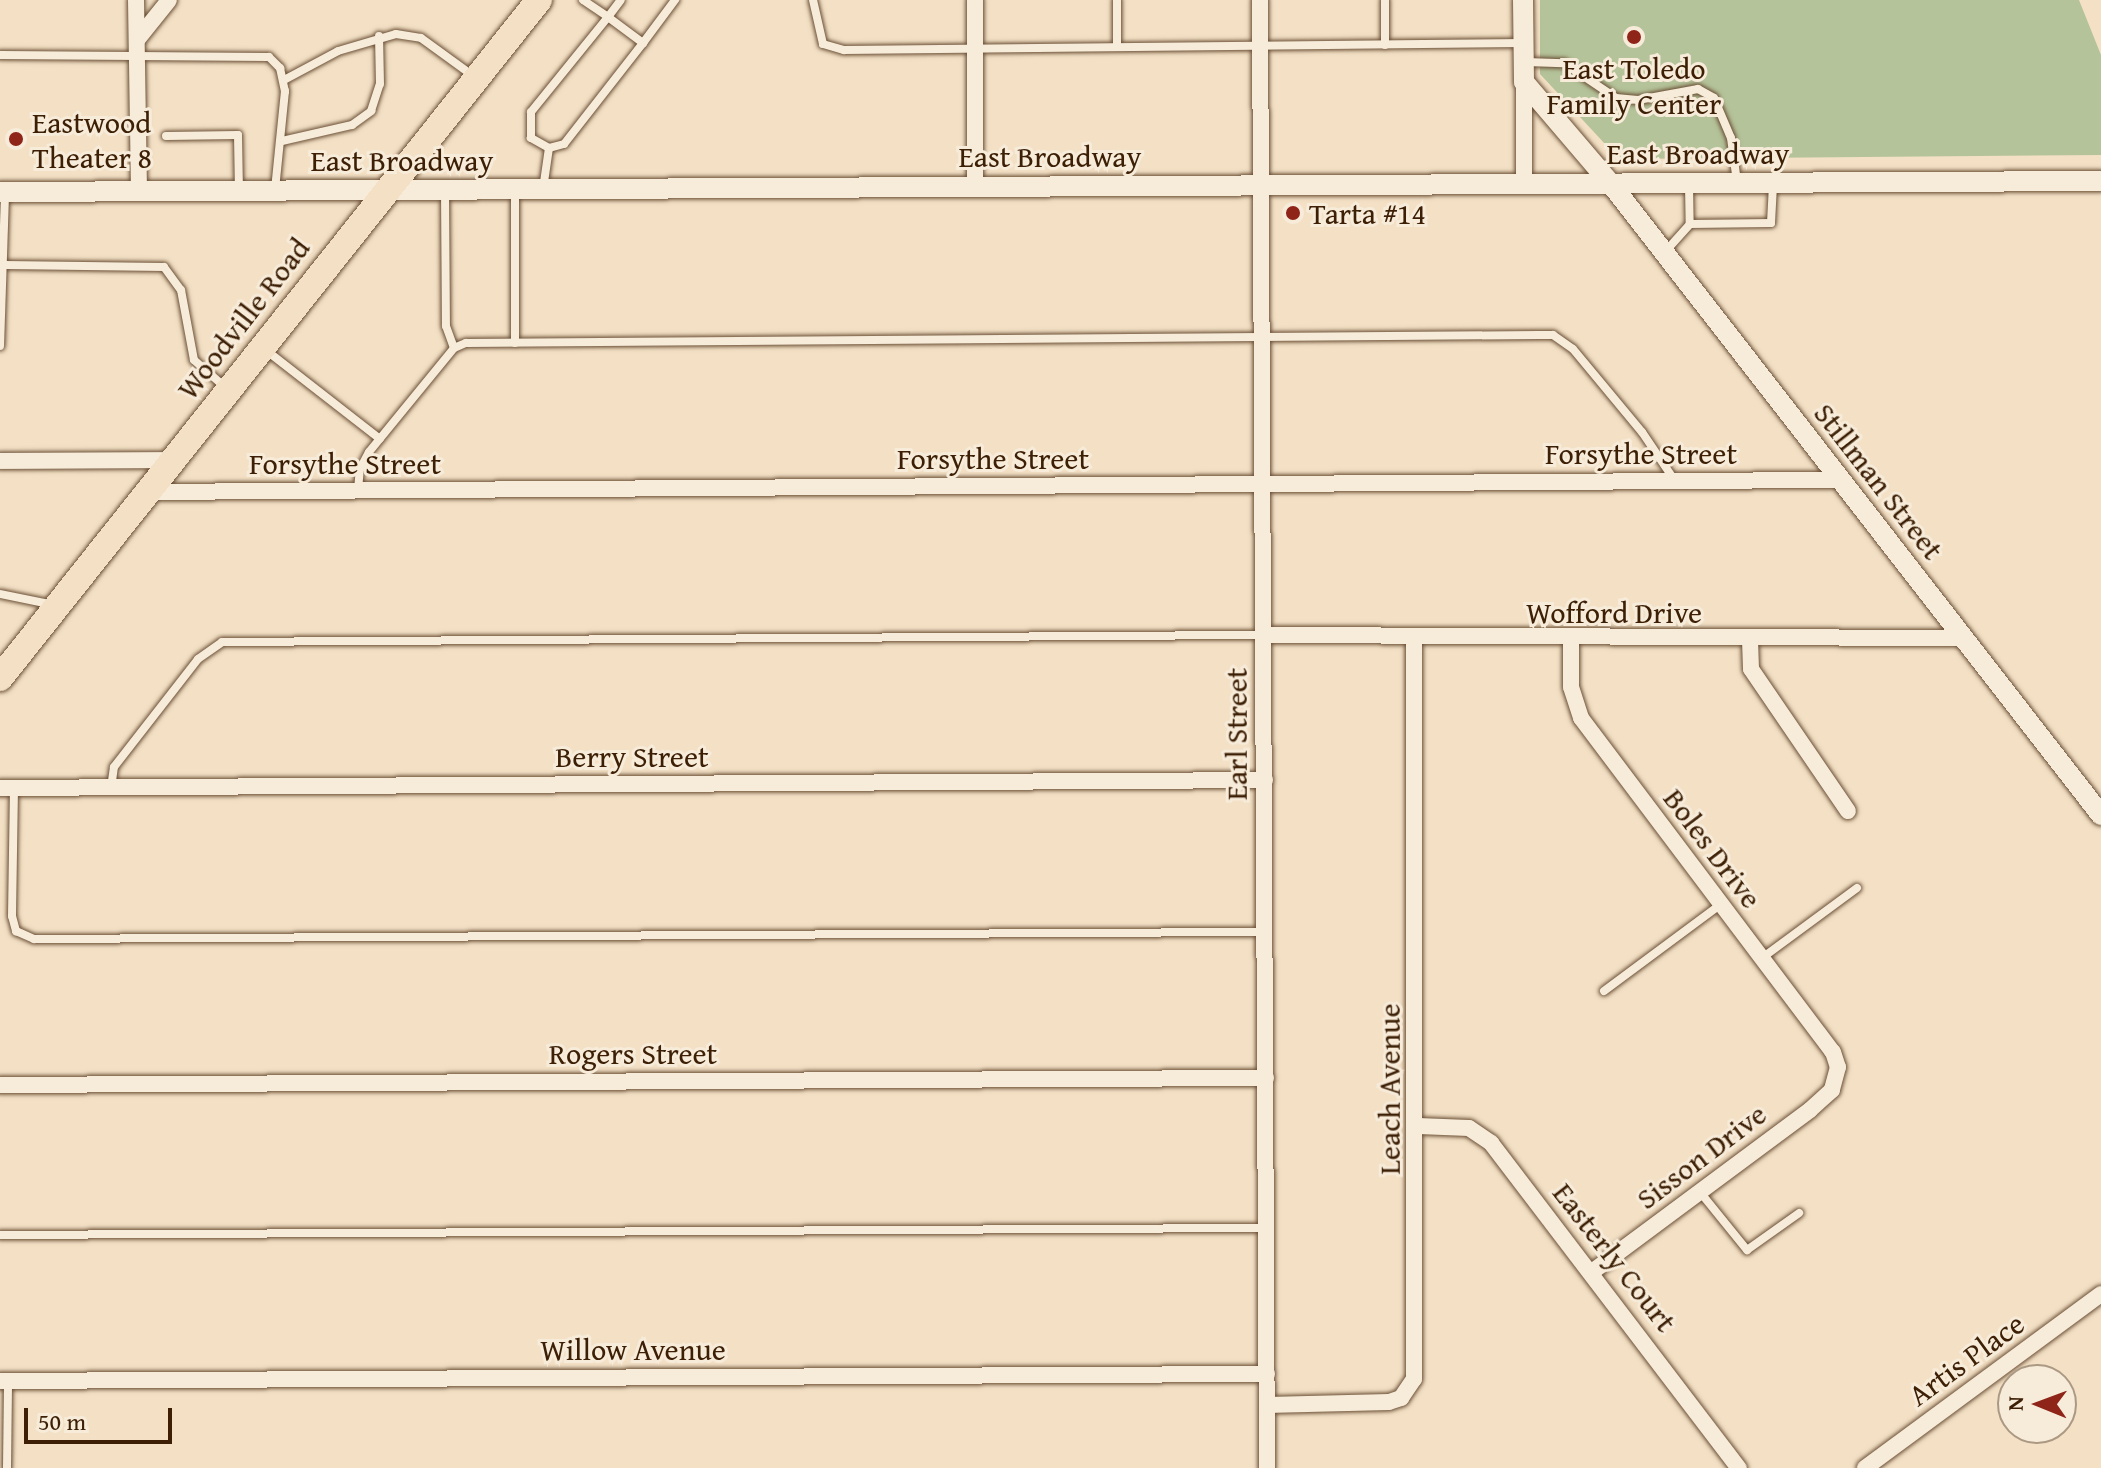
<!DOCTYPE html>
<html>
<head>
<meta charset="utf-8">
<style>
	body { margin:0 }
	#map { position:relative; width:2101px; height:1468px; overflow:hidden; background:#f3e0c5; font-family:"Gentium Book Plus",serif }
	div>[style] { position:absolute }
	.green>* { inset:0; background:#b5c39a }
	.roads { filter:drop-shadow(0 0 2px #6a4f35) drop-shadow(0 0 2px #6a4f35) }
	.service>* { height:8px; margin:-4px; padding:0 4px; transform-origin:4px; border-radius:4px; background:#f7ebd9 }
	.minor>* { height:16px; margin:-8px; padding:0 8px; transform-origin:8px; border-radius:8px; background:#f7ebd9 }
	.tertiary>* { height:20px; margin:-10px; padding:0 10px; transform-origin:10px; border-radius:10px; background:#f7ebd9 }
	.primary>* { height:26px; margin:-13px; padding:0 13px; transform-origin:13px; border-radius:13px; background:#f3e0c5 }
	.dots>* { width:22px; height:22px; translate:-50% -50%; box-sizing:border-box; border:4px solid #f7ebd9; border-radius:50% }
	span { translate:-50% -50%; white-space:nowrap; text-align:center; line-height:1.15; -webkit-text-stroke:6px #f7ebd9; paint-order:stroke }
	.poi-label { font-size:30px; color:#3c1f05 }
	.left { translate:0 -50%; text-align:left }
	.street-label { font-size:30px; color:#3c1f05 }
	.north { position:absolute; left:1997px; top:1364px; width:80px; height:80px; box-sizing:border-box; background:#f7ebd9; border:2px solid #ac9984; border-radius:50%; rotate:271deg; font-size:22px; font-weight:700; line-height:32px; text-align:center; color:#3c1f05 }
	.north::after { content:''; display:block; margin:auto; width:28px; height:36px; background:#8f2418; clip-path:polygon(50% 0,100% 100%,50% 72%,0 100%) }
	.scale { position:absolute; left:24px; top:1408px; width:148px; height:36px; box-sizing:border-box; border:4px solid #3c1f05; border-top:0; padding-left:10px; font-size:24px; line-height:28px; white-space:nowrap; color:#3c1f05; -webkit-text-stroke:6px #f7ebd9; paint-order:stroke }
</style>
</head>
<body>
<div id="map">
	<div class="green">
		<i style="clip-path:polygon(1540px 0,2079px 0,2101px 55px,2101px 155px,1619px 159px,1540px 74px)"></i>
	</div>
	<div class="roads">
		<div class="service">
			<i style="left:583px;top:0;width:30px;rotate:34deg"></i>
			<i style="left:608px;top:17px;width:44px;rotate:36.6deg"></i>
			<i style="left:643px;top:43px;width:128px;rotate:128deg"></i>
			<i style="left:564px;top:144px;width:16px;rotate:165deg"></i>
			<i style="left:549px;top:148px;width:21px;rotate:-151deg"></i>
			<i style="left:531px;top:138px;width:26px;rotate:-90deg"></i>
			<i style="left:531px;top:112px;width:122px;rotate:-51deg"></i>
			<i style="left:608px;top:17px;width:21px;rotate:-53deg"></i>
			<i style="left:813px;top:0;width:45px;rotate:77.2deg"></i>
			<i style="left:823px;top:44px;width:22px;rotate:16deg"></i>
			<i style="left:844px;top:50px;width:679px;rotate:-0.59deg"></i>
			<i style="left:1385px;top:0;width:45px;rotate:90deg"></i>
			<i style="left:643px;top:43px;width:54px;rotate:-53.3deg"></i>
			<i style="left:1117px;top:47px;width:47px;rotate:-90deg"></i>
			<i style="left:0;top:55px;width:269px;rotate:0.4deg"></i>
			<i style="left:269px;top:57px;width:16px;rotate:45deg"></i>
			<i style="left:280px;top:68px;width:24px;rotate:78deg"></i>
			<i style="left:285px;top:91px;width:99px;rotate:95.8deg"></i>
			<i style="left:1526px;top:62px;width:38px;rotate:2deg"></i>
			<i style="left:1564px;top:63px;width:63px;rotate:33.9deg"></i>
			<i style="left:1616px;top:98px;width:22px;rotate:5deg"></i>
			<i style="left:1638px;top:100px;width:61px;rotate:-10.4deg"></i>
			<i style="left:1698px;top:89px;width:18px;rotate:29deg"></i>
			<i style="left:1714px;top:98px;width:43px;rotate:67deg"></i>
			<i style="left:1731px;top:138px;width:44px;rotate:82.2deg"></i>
			<i style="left:284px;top:80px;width:61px;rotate:-28.2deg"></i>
			<i style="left:338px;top:51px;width:60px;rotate:-16.3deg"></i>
			<i style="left:396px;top:34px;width:25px;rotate:9deg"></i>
			<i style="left:421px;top:38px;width:63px;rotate:36deg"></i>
			<i style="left:166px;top:136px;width:72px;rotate:-0.8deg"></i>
			<i style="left:238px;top:135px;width:55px;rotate:89deg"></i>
			<i style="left:282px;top:141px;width:72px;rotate:-12.9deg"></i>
			<i style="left:352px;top:125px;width:24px;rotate:-36deg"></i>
			<i style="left:371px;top:111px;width:28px;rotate:-72deg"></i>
			<i style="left:380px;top:84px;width:48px;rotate:-91.2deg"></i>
			<i style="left:1689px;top:185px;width:39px;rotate:89deg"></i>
			<i style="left:1690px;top:224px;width:81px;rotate:-0.7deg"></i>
			<i style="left:1771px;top:223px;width:39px;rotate:-87deg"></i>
			<i style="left:543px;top:189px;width:41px;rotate:-81.7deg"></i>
			<i style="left:445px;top:190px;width:136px;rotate:89.6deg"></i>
			<i style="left:446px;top:326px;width:23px;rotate:70deg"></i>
			<i style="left:515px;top:190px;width:153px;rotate:90deg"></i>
			<i style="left:1664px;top:253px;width:39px;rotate:-48deg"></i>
			<i style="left:5px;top:265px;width:159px;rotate:0.7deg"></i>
			<i style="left:164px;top:267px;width:29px;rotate:54deg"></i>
			<i style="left:181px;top:290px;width:71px;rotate:79.5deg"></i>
			<i style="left:194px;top:360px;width:43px;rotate:41.2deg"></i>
			<i style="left:0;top:346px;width:154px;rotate:-88.1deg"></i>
			<i style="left:267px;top:351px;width:143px;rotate:37.9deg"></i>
			<i style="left:358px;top:490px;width:21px;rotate:-85deg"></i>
			<i style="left:360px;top:469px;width:19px;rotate:-62deg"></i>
			<i style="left:369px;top:452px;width:134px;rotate:-50.7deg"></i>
			<i style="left:454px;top:348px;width:13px;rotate:-23deg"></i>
			<i style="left:466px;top:343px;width:1073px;rotate:-0.43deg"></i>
			<i style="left:1539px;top:335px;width:14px"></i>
			<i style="left:1553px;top:335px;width:24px;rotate:35deg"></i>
			<i style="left:1573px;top:349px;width:108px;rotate:50.3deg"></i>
			<i style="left:1642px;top:432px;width:59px;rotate:56deg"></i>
			<i style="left:0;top:594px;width:55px;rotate:11.5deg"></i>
			<i style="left:14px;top:788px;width:128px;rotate:90.9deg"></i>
			<i style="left:12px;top:916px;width:16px;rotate:75deg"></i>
			<i style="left:16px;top:931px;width:20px;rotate:24deg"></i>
			<i style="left:34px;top:939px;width:1231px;rotate:-0.33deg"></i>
			<i style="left:111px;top:788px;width:21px;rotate:-82deg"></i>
			<i style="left:114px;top:767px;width:137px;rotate:-52.1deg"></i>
			<i style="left:198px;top:659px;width:29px;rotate:-35deg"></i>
			<i style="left:222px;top:642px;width:1041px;rotate:-0.39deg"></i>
			<i style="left:1762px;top:958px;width:118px;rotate:-36.4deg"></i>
			<i style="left:1604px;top:991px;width:146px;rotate:-36.6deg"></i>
			<i style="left:1700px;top:1192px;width:75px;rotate:51deg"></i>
			<i style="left:1747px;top:1250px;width:64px;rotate:-35.4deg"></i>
			<i style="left:0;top:1235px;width:1266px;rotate:-0.32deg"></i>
			<i style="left:7px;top:1468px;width:87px;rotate:-89.3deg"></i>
		</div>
		<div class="minor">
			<i style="left:136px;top:0;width:191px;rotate:89.1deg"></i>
			<i style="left:975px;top:0;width:187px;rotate:90deg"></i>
			<i style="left:1260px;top:0;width:1468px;rotate:89.73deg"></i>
			<i style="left:137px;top:40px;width:51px;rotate:-51.3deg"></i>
			<i style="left:1524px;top:184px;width:102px;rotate:-90deg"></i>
			<i style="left:0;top:461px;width:172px;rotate:-0.3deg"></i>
			<i style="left:147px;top:492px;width:1693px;rotate:-0.41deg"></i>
			<i style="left:1264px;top:635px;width:700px;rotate:0.25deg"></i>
			<i style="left:1571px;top:640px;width:47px;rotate:90deg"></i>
			<i style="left:1571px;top:687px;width:33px;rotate:72deg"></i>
			<i style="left:1581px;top:718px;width:418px;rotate:53deg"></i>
			<i style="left:1833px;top:1052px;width:16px;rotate:72deg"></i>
			<i style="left:1838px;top:1067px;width:24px;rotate:105deg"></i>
			<i style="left:1832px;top:1090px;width:30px;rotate:138deg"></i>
			<i style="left:1810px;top:1110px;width:270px;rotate:143.4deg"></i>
			<i style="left:1750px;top:640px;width:29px;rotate:88deg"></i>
			<i style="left:1751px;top:669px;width:172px;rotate:55.7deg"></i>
			<i style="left:0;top:788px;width:1265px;rotate:-0.36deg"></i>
			<i style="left:0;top:1085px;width:1266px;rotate:-0.32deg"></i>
			<i style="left:1418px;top:1126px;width:51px;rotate:2.2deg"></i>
			<i style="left:1469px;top:1128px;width:27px;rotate:34deg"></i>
			<i style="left:1491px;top:1143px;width:409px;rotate:52.7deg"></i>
			<i style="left:0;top:1381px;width:1267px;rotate:-0.32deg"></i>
			<i style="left:1267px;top:1405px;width:122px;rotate:-1.4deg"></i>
			<i style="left:1389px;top:1402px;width:13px;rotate:-18deg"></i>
			<i style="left:1401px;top:1398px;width:23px;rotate:-56deg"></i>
			<i style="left:1414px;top:1379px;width:739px;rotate:-90deg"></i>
			<i style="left:1865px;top:1468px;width:293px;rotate:-36.4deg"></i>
		</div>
		<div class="tertiary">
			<i style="left:1523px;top:0;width:82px;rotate:89.3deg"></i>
			<i style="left:1524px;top:82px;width:134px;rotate:49.5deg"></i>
			<i style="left:1611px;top:184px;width:799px;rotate:52.17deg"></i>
			<i style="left:0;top:192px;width:2101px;rotate:-0.3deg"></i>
		</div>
		<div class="primary">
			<i style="left:0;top:678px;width:866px;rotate:-51.52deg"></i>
		</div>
	</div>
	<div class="dots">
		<i style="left:1634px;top:37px;background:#8f2418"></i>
		<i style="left:16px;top:139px;background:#8f2418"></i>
		<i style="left:1293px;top:213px;background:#8f2418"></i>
	</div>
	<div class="poi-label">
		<span style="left:1634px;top:85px">East Toledo<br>Family Center</span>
		<span class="left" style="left:32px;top:139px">Eastwood<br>Theater 8</span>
		<span class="left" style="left:1309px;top:213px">Tarta #14</span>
	</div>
	<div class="street-label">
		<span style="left:1698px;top:153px">East Broadway</span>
		<span style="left:1050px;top:156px">East Broadway</span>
		<span style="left:402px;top:160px">East Broadway</span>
		<span style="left:243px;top:318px;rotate:-52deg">Woodville Road</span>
		<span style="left:1641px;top:453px">Forsythe Street</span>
		<span style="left:993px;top:458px">Forsythe Street</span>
		<span style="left:345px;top:463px">Forsythe Street</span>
		<span style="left:1879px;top:481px;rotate:52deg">Stillman Street</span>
		<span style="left:1614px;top:612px">Wofford Drive</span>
		<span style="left:1236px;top:734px;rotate:-90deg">Earl Street</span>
		<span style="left:632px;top:756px">Berry Street</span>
		<span style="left:1713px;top:848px;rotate:53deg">Boles Drive</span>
		<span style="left:633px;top:1053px">Rogers Street</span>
		<span style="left:1389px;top:1089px;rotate:-90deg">Leach Avenue</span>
		<span style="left:1701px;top:1156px;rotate:-37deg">Sisson Drive</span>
		<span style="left:1615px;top:1257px;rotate:52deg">Easterly Court</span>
		<span style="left:633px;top:1349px">Willow Avenue</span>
		<span style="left:1966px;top:1359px;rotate:-36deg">Artis Place</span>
	</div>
	<div class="north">N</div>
	<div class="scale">50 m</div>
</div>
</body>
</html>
